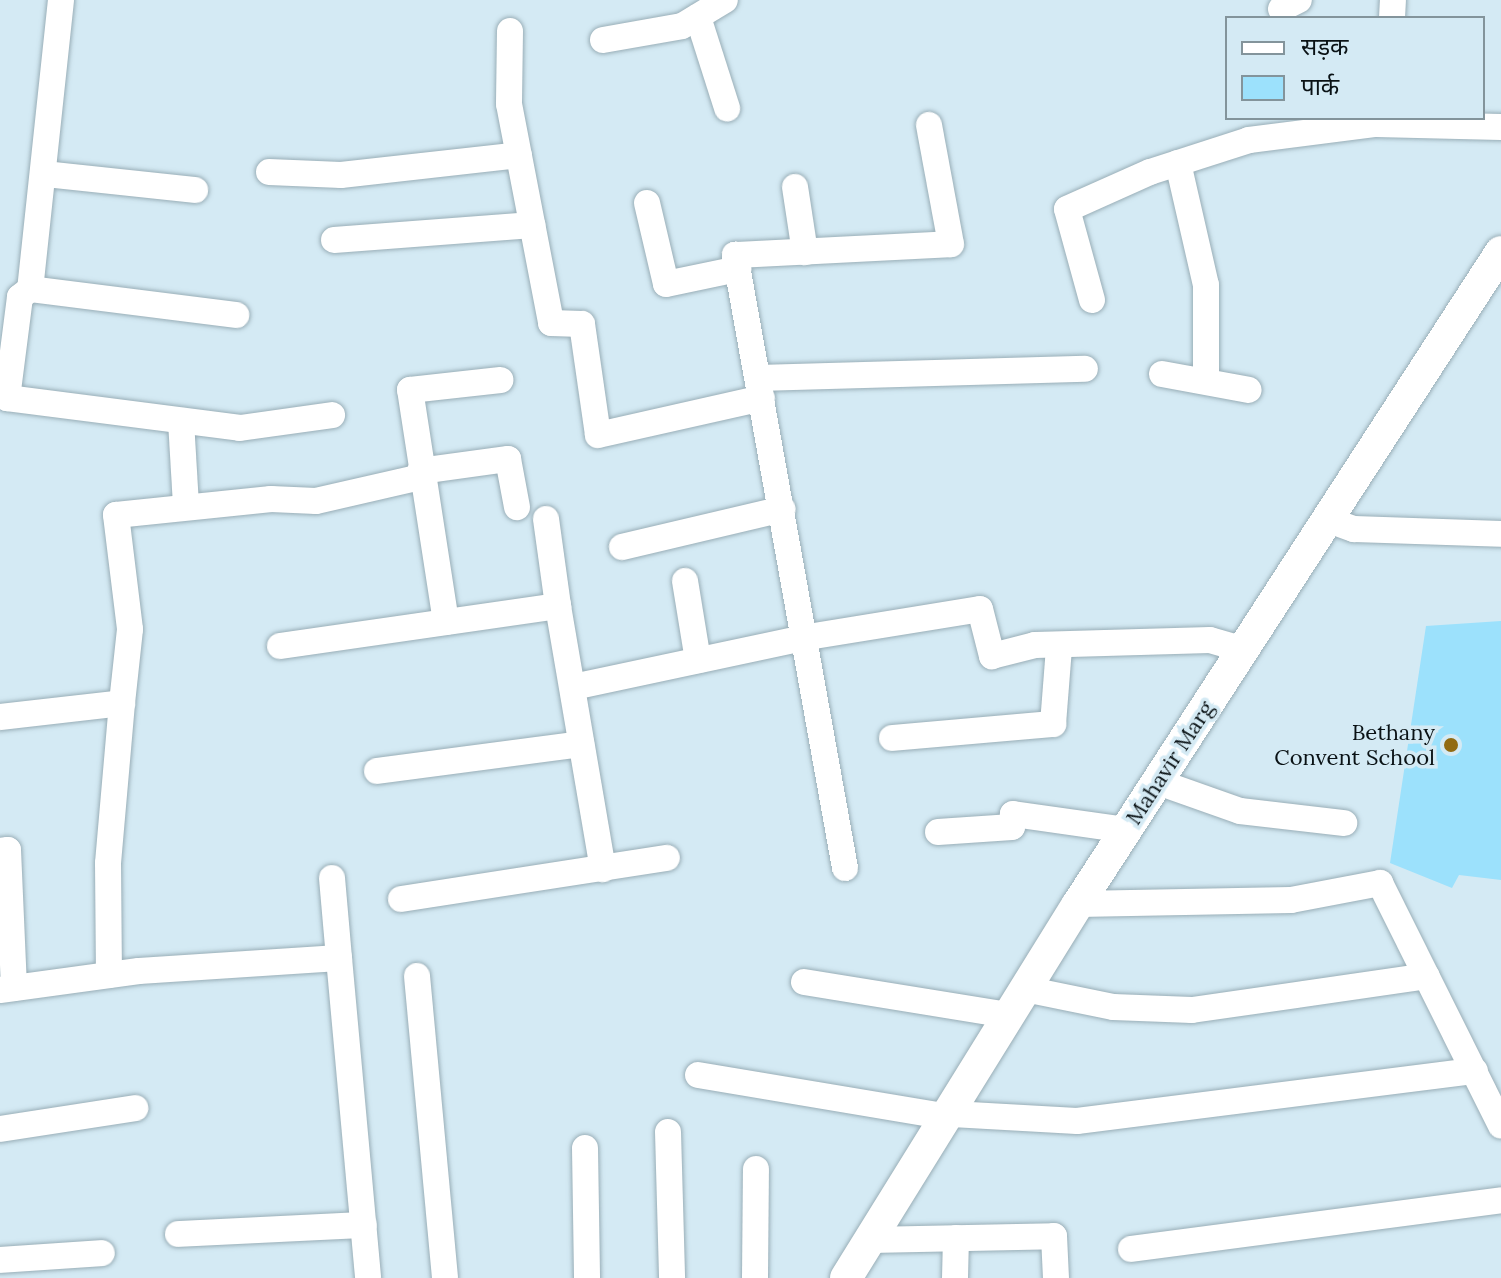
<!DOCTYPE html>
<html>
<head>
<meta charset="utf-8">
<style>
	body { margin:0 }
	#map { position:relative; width:1501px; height:1278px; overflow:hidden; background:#d4eaf4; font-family:Lora,"Noto Sans Devanagari",serif }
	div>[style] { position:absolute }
	.green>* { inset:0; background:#9ce1fc }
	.roads { filter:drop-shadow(0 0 2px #99aeb7) drop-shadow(0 0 2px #99aeb7) }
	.minor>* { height:26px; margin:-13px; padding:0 13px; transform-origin:13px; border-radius:13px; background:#fff }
	.tertiary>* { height:32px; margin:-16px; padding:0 16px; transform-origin:16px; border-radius:16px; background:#fff }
	.dots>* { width:22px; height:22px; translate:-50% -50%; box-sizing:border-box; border:4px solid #d4eaf4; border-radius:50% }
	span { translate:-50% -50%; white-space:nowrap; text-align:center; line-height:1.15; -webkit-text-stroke:7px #d4eaf4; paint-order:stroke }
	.poi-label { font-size:22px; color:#0a1215 }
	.right { translate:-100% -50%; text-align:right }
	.street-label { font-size:22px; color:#0a1215 }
	.legend { position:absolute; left:1225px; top:16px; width:260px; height:104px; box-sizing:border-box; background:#d4eaf4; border:2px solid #83949b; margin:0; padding:10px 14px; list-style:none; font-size:24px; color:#0a1215 }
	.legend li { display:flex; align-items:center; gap:16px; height:40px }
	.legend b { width:40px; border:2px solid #83949b }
</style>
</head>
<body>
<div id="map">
	<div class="green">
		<i style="clip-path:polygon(1501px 621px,1501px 880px,1459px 875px,1452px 888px,1390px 863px,1426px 626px)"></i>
	</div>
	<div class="roads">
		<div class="minor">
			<i style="left:61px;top:0;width:291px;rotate:96.1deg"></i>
			<i style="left:30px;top:289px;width:13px;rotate:141deg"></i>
			<i style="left:20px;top:297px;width:102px;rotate:97.3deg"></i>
			<i style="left:7px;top:398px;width:235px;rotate:7.3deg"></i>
			<i style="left:240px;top:428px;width:93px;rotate:-8deg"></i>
			<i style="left:1281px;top:9px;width:20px;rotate:-27deg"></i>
			<i style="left:698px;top:17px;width:96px;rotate:72.3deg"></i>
			<i style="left:1392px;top:18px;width:18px;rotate:-87deg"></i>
			<i style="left:510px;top:31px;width:73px;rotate:90.8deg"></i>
			<i style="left:509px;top:104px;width:223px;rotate:79.1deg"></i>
			<i style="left:551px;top:323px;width:31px;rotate:2deg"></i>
			<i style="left:582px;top:324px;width:112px;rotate:81.8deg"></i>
			<i style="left:598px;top:435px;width:168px;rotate:-12.7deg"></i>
			<i style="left:603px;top:40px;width:80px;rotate:-10deg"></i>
			<i style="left:682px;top:26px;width:50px;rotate:-31.2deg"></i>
			<i style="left:1178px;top:163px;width:125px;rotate:77.1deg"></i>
			<i style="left:1206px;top:285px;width:96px;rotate:90deg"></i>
			<i style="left:269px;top:172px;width:72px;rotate:2.4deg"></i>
			<i style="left:341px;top:175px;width:179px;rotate:-6.4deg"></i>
			<i style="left:45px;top:174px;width:151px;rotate:6.1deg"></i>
			<i style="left:795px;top:187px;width:66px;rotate:81.3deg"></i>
			<i style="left:647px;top:203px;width:83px;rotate:76.8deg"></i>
			<i style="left:666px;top:284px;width:74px;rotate:-11.8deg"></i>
			<i style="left:334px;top:240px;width:199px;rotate:-4.3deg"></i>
			<i style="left:30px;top:289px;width:208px;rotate:7.2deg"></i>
			<i style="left:1092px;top:300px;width:94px;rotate:-105.4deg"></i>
			<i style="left:1067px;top:209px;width:91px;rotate:-24deg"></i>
			<i style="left:1150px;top:172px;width:104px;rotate:-17.9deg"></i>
			<i style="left:1249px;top:140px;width:128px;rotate:-7.2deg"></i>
			<i style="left:1376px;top:124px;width:125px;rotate:1.4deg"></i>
			<i style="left:1162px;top:374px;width:88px;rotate:10.4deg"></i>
			<i style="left:758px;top:378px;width:327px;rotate:-1.6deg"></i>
			<i style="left:181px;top:421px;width:85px;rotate:86.6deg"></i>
			<i style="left:420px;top:471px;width:89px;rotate:-7.8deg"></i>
			<i style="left:508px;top:459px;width:49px;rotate:79.4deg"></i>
			<i style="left:546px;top:519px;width:88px;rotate:82.1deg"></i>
			<i style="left:1326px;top:519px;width:30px;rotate:20deg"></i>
			<i style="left:1354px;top:529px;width:147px;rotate:1.9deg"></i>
			<i style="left:622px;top:547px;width:165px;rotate:-13.3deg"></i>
			<i style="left:685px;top:581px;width:80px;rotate:80.7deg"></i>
			<i style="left:446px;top:622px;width:235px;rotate:-98.8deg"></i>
			<i style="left:410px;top:390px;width:91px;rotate:-6.3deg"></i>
			<i style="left:280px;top:646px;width:281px;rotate:-8.2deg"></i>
			<i style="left:558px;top:606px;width:267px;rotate:80.3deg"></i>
			<i style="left:573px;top:687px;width:240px;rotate:-12deg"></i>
			<i style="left:808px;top:637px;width:174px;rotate:-9.2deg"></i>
			<i style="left:980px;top:609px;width:49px;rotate:75.7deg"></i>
			<i style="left:992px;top:656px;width:44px;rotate:-14.3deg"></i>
			<i style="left:1035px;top:645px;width:175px;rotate:-1.6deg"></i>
			<i style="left:1210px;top:640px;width:35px;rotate:16deg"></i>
			<i style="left:122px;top:703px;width:74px;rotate:-83.8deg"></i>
			<i style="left:130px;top:629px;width:115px;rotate:-97deg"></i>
			<i style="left:116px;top:515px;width:156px;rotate:-5.9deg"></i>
			<i style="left:271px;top:499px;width:45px;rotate:2.5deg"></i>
			<i style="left:316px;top:501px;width:108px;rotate:-12.9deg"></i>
			<i style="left:0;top:717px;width:123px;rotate:-6.5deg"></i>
			<i style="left:122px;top:703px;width:161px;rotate:95deg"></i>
			<i style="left:108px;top:863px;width:112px;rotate:89.5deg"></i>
			<i style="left:892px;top:738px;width:162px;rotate:-5deg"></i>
			<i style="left:1053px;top:724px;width:77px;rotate:-85.5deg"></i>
			<i style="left:377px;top:771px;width:206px;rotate:-7.5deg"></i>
			<i style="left:1158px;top:782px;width:87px;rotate:19.5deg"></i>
			<i style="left:1240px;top:811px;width:105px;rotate:6.6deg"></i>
			<i style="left:938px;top:832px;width:74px;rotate:-3.9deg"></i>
			<i style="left:1012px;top:827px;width:13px;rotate:-86deg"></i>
			<i style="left:1013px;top:814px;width:115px;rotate:8deg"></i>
			<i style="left:0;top:851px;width:8px;rotate:-7deg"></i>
			<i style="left:8px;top:850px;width:138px;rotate:87.5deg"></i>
			<i style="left:845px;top:868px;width:623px;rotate:-100.17deg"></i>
			<i style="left:735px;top:255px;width:216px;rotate:-2.9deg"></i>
			<i style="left:951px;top:244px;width:121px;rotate:-100.5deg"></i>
			<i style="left:332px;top:878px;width:80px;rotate:85deg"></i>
			<i style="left:401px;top:899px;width:269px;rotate:-8.8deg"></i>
			<i style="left:1078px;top:904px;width:213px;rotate:-1.1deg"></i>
			<i style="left:1291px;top:900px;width:91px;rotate:-10.8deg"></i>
			<i style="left:1380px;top:883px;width:271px;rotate:63.5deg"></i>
			<i style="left:417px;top:976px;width:303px;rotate:84.7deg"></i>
			<i style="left:804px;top:982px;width:207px;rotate:9.2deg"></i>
			<i style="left:1025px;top:989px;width:90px;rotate:11.6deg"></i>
			<i style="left:1113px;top:1007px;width:79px;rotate:2.2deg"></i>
			<i style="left:1192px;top:1010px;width:237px;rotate:-8.2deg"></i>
			<i style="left:0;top:990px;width:140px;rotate:-7.8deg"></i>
			<i style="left:139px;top:971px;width:200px;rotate:-3.7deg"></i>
			<i style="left:339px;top:958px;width:321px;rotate:84.8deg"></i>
			<i style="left:698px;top:1075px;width:255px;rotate:9.5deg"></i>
			<i style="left:952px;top:1114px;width:125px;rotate:3.2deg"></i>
			<i style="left:1077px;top:1121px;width:401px;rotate:-7.2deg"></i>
			<i style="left:0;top:1129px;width:137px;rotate:-8.8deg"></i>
			<i style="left:668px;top:1132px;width:146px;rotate:88.4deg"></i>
			<i style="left:585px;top:1148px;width:130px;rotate:89.1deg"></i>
			<i style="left:178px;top:1234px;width:186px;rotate:-2.8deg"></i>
			<i style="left:870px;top:1240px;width:184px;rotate:-1.2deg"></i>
			<i style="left:1054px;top:1236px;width:42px;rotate:87.3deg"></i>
			<i style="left:1131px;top:1249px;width:373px;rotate:-7.5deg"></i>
			<i style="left:0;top:1260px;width:102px;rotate:-3.9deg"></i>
			<i style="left:755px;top:1278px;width:109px;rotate:-89.5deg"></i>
			<i style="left:955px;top:1278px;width:40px;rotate:-88.6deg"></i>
		</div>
		<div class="tertiary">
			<i style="left:846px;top:1278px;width:440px;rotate:-58.2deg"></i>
			<i style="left:1078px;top:904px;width:777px;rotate:-57.03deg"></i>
		</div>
	</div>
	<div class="dots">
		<i style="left:1451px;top:745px;background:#926b12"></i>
	</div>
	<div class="poi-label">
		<span class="right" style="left:1435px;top:745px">Bethany<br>Convent School</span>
	</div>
	<div class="street-label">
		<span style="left:1170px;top:763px;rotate:-57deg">Mahavir Marg</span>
	</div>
	<ul class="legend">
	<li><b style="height:10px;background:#fff"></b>सड़क</li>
	<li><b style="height:22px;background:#9ce1fc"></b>पार्क</li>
	</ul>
</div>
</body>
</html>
